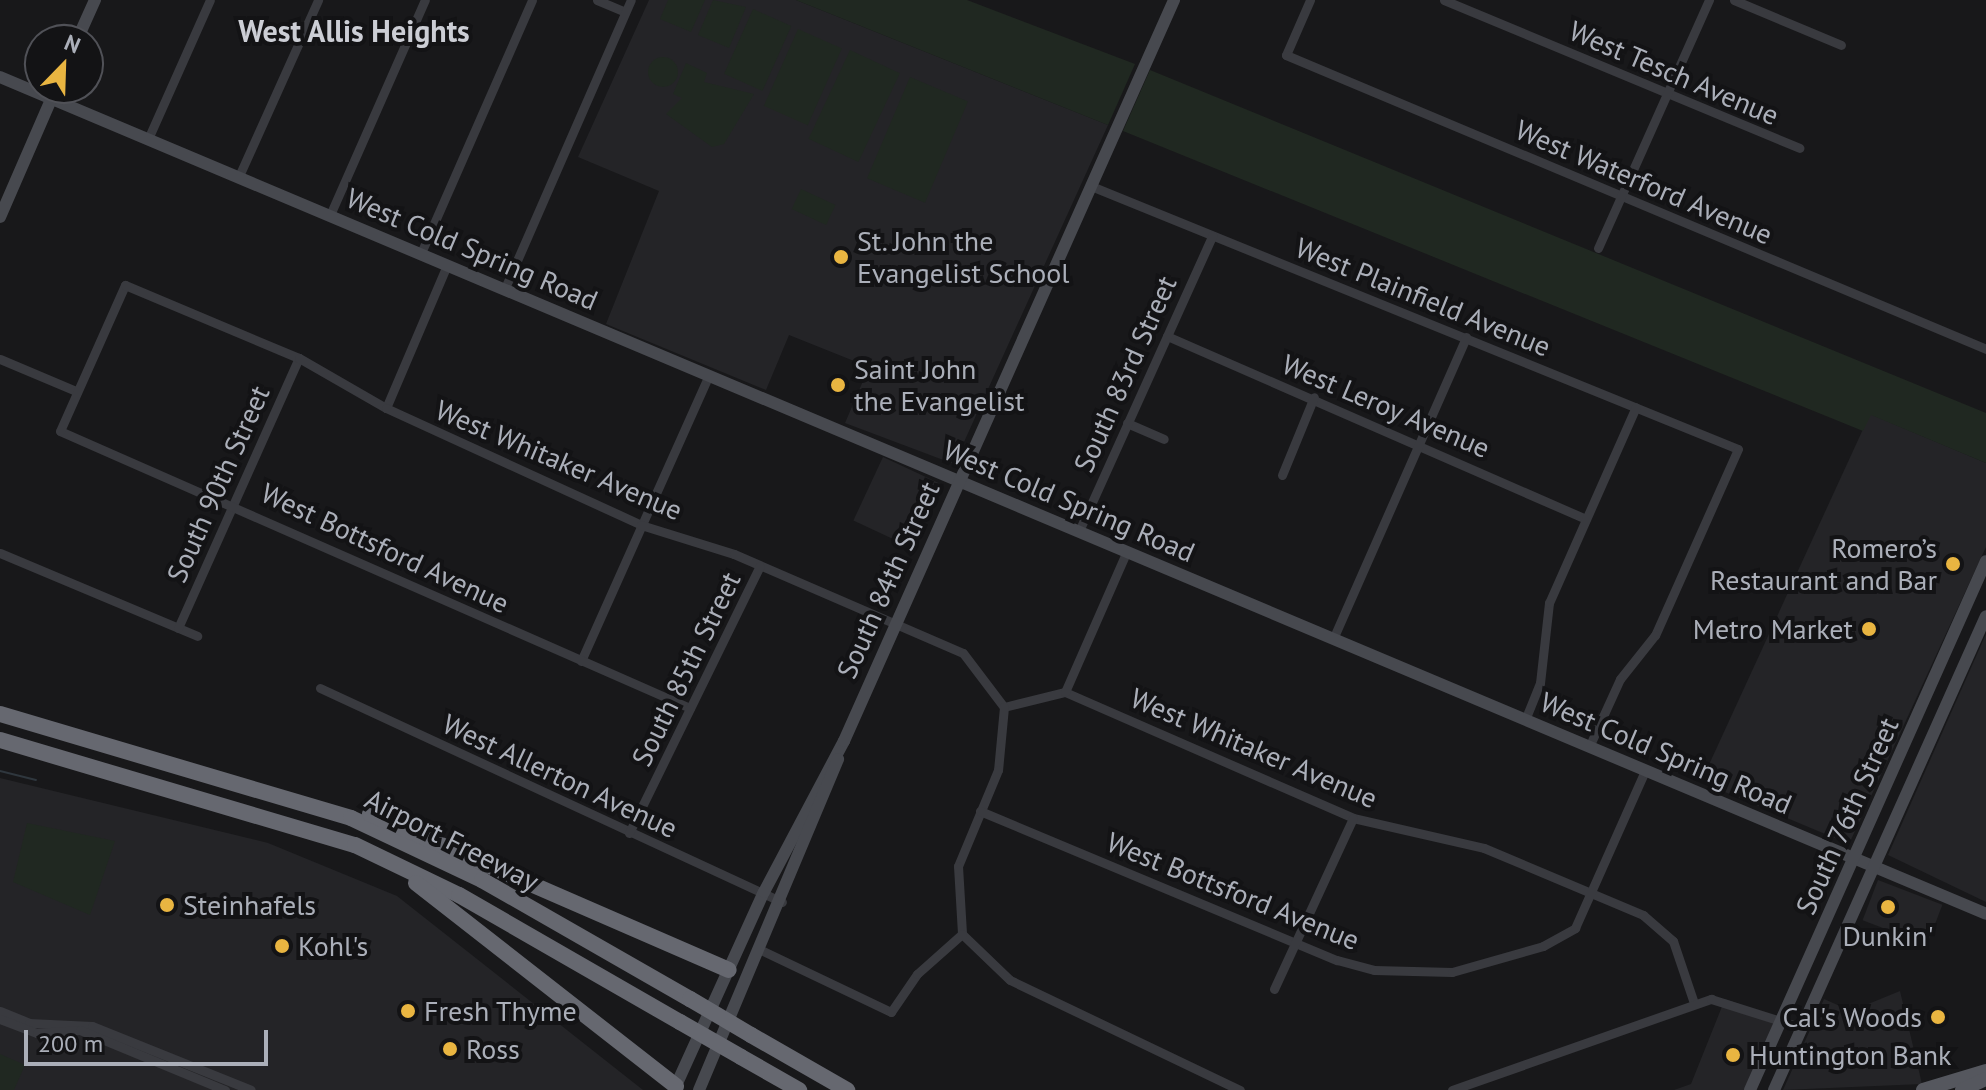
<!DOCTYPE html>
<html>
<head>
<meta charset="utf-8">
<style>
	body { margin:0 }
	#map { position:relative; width:1986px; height:1090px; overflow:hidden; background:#18181a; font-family:"PT Sans",sans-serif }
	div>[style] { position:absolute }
	.built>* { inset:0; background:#242427; transform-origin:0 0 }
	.green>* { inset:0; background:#202821; transform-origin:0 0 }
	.round { border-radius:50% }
	.stream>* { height:2px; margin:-1px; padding:0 1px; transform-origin:1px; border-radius:1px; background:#2f373e }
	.street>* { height:9px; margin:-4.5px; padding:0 4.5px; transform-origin:4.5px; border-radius:4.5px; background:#393a3f }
	.secondary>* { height:12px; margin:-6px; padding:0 6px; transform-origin:6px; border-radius:6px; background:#47494f }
	.primary>* { height:14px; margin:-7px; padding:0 7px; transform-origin:7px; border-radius:7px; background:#55575e }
	.highway>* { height:16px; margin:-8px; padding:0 8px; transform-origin:8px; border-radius:8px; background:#666870 }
	.highway-bridge>* { height:16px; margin:-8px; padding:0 8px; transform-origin:8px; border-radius:8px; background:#666870 }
	.dots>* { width:22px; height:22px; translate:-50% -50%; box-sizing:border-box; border:4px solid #131315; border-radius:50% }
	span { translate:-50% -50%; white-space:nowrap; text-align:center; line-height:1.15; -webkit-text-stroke:8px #131315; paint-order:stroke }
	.street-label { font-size:28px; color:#abafb9 }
	.poi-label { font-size:28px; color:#abafb9 }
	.left { translate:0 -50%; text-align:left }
	.right { translate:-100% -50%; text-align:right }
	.neighbourhood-label { font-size:30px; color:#ccced5; font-weight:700 }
	.north { position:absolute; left:24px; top:24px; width:80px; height:80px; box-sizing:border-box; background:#131315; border:2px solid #505157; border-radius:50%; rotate:23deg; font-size:22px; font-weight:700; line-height:32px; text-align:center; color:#abafb9 }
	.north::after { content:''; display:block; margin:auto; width:28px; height:36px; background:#e9b541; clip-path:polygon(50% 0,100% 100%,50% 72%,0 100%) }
	.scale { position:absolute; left:24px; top:1030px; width:244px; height:36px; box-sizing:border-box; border:4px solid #abafb9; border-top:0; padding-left:10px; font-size:24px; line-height:28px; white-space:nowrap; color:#abafb9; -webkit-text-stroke:6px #131315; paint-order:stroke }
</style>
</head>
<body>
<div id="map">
	<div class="built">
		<i style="clip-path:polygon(649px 0,796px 0,1108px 125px,954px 464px,845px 423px,869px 367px,789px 335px,766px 390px,606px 324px,659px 191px,578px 157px)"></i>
		<i style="clip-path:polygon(1870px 414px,1986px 463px,1986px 547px,1849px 844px,1701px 782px)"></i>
		<i style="left:883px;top:457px;width:65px;height:70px;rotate:25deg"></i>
		<i style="clip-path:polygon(1986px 634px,1986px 902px,1888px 855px)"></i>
		<i style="clip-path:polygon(0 778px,268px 843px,397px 896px,643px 1090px,0 1090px)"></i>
		<i style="left:1878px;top:880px;width:69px;height:43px;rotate:21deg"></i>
		<i style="clip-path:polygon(1900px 991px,1922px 1084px,1783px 1090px,1824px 999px,1851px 1011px)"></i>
		<i style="clip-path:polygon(1725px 999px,1782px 1019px,1750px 1090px,1674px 1090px,1691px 1084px)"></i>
	</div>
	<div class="green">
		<i style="clip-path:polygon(668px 0,705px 0,691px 32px,660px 19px)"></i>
		<i style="clip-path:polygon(713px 0,746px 7px,729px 48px,698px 35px)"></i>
		<i style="clip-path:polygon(796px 0,967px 0,1135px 64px,1108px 125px)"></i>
		<i style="left:753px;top:9px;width:42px;height:71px;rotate:24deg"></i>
		<i style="left:798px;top:29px;width:48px;height:84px;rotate:24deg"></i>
		<i style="left:850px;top:50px;width:55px;height:98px;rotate:25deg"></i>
		<i class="round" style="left:648px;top:57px;width:30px;height:30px"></i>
		<i style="clip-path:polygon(686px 63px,707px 73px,704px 82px,754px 94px,724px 144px,712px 147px,666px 114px,682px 98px,673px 94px)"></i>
		<i style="clip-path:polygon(1150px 70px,1986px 413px,1986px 463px,1871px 415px,1863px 431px,1123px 131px)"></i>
		<i style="left:910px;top:77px;width:63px;height:110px;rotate:23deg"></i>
		<i style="left:801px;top:189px;width:38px;height:22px;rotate:25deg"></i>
		<i style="clip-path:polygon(27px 823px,115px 841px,90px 915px,13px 882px)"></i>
		<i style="clip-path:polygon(0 1054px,25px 1065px,14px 1090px,0 1090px)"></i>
	</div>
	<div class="stream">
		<i style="left:0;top:771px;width:37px;rotate:14deg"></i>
	</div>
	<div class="street">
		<i style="left:597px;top:0;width:30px;rotate:23deg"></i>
		<i style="left:1310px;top:0;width:60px;rotate:113.6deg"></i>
		<i style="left:1286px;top:55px;width:759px;rotate:22.78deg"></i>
		<i style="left:1444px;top:0;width:385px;rotate:22.6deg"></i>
		<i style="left:1734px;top:0;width:116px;rotate:22.8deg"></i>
		<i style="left:148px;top:139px;width:152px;rotate:-66deg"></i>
		<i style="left:239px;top:176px;width:193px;rotate:-65.8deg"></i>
		<i style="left:1091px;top:186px;width:698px;rotate:22.12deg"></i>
		<i style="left:1738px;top:449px;width:204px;rotate:114deg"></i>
		<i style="left:1655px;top:635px;width:56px;rotate:128.5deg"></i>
		<i style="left:1620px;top:679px;width:75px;rotate:114.5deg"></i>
		<i style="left:330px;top:215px;width:235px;rotate:-66.2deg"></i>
		<i style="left:1598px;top:248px;width:272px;rotate:-65.9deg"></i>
		<i style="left:421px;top:253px;width:276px;rotate:-66.3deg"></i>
		<i style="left:505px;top:288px;width:314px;rotate:-66.4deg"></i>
		<i style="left:1167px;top:336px;width:457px;rotate:23.6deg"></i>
		<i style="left:0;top:359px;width:82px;rotate:22.8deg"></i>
		<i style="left:386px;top:408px;width:155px;rotate:-66.9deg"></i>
		<i style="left:1127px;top:423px;width:40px;rotate:23.4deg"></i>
		<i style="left:1282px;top:475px;width:84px;rotate:-67.7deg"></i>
		<i style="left:1079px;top:531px;width:324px;rotate:-65.7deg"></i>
		<i style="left:0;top:553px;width:214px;rotate:22.8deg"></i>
		<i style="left:178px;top:628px;width:296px;rotate:-65.9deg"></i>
		<i style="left:1333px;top:639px;width:330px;rotate:-66.2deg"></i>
		<i style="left:581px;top:661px;width:313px;rotate:-65.9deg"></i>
		<i style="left:320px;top:688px;width:509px;rotate:24.85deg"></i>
		<i style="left:1065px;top:692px;width:314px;rotate:23.6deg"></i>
		<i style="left:1353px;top:818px;width:134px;rotate:12.9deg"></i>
		<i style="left:1484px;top:848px;width:173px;rotate:22.8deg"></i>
		<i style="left:1643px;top:915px;width:40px;rotate:41deg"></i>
		<i style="left:1673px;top:941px;width:65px;rotate:71.3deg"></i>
		<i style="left:1004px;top:707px;width:63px;rotate:-13.8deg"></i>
		<i style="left:1065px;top:692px;width:154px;rotate:-66.3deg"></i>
		<i style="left:690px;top:708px;width:688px;rotate:-156.27deg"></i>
		<i style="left:60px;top:431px;width:160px;rotate:-66deg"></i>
		<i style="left:125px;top:285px;width:189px;rotate:22.8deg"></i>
		<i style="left:299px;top:358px;width:100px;rotate:29.9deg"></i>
		<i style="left:386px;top:408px;width:281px;rotate:24.6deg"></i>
		<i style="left:641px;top:525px;width:97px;rotate:17.3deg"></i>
		<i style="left:734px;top:554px;width:249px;rotate:23.4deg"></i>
		<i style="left:963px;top:653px;width:68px;rotate:52.8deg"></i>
		<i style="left:1004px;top:707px;width:63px;rotate:95.4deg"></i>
		<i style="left:998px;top:770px;width:104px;rotate:112.6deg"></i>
		<i style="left:958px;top:866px;width:68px;rotate:86.6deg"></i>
		<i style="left:962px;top:934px;width:66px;rotate:43.8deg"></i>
		<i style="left:1010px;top:980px;width:255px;rotate:25.6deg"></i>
		<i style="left:1525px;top:720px;width:40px;rotate:-68deg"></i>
		<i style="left:1540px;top:683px;width:81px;rotate:-83.6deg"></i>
		<i style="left:1549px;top:603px;width:214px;rotate:-66.1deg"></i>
		<i style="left:980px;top:811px;width:387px;rotate:22.7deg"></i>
		<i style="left:1337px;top:960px;width:38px;rotate:15deg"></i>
		<i style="left:1374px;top:970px;width:78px;rotate:1.5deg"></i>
		<i style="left:1452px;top:972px;width:95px;rotate:-15.9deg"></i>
		<i style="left:1543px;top:946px;width:37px;rotate:-29deg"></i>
		<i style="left:1575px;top:928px;width:172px;rotate:-66deg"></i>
		<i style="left:629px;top:833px;width:297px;rotate:-63.9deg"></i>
		<i style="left:761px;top:950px;width:144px;rotate:25.5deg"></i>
		<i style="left:891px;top:1012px;width:46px;rotate:-55.6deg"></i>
		<i style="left:917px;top:974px;width:60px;rotate:-41.6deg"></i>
		<i style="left:1274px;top:989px;width:188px;rotate:-65.2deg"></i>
		<i style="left:0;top:1011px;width:31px;rotate:22deg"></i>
		<i style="left:29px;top:1023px;width:63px;rotate:2.7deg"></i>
		<i style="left:92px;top:1026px;width:171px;rotate:21.9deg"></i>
		<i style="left:0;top:1019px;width:40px;rotate:21deg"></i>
		<i style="left:37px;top:1033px;width:43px;rotate:-4deg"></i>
		<i style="left:80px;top:1030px;width:157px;rotate:22.5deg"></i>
		<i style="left:1452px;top:1090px;width:275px;rotate:-19.4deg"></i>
		<i style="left:1711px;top:999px;width:93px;rotate:17.5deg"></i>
	</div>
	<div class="secondary">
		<i style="left:77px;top:40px;width:44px;rotate:-65.8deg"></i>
		<i style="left:0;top:77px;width:2155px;rotate:22.85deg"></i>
		<i style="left:0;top:217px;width:141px;rotate:-66.5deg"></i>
		<i style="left:674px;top:1090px;width:217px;rotate:-65.6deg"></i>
		<i style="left:764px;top:892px;width:171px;rotate:-62.1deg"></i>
		<i style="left:844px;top:741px;width:811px;rotate:-65.99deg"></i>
		<i style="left:699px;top:1090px;width:359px;rotate:-67.2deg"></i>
		<i style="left:1750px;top:1090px;width:579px;rotate:-65.96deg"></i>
		<i style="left:1774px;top:1090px;width:519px;rotate:-65.9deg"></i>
	</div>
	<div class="primary">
		<i style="left:1923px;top:1090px;width:66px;rotate:-16.8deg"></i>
		<i style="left:1962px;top:1090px;width:26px;rotate:-25deg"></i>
	</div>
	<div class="highway">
		<i style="left:0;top:714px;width:366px;rotate:16.5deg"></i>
		<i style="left:351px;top:818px;width:145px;rotate:25.3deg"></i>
		<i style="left:482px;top:880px;width:240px;rotate:29.8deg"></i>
		<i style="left:0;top:740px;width:370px;rotate:16.5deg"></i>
		<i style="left:355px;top:845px;width:115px;rotate:25.7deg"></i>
		<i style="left:459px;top:895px;width:255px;rotate:29.9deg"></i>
		<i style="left:370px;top:814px;width:391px;rotate:23.5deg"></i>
		<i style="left:416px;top:883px;width:330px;rotate:38deg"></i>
		<i style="left:751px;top:1035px;width:111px;rotate:29.8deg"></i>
		<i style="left:741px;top:1057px;width:67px;rotate:29.6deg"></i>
	</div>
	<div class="highway-bridge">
		<i style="left:690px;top:999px;width:71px;rotate:30.5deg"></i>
		<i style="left:680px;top:1022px;width:70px;rotate:29.8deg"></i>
	</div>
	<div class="dots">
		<i style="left:841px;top:257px;background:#e9b541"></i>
		<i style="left:838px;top:385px;background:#e9b541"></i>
		<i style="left:1953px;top:564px;background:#e9b541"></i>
		<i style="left:1869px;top:629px;background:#e9b541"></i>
		<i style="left:167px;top:905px;background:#e9b541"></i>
		<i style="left:1888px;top:907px;background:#e9b541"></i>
		<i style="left:282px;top:946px;background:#e9b541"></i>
		<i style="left:408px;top:1011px;background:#e9b541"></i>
		<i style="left:1938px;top:1017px;background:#e9b541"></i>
		<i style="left:450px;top:1049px;background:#e9b541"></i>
		<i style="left:1733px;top:1055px;background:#e9b541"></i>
	</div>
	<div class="street-label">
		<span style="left:1674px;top:73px;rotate:23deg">West Tesch Avenue</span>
		<span style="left:1644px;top:182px;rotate:23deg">West Waterford Avenue</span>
		<span style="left:472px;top:249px;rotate:23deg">West Cold Spring Road</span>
		<span style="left:1423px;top:297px;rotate:22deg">West Plainfield Avenue</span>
		<span style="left:1125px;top:374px;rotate:-66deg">South 83rd Street</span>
		<span style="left:1386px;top:406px;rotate:23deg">West Leroy Avenue</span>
		<span style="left:559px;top:460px;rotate:23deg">West Whitaker Avenue</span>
		<span style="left:218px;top:484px;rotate:-66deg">South 90th Street</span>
		<span style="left:1069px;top:501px;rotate:23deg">West Cold Spring Road</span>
		<span style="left:385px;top:548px;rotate:25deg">West Bottsford Avenue</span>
		<span style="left:888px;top:580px;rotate:-66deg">South 84th Street</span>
		<span style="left:686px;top:669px;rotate:-64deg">South 85th Street</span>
		<span style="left:1254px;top:748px;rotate:23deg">West Whitaker Avenue</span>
		<span style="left:1666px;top:753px;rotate:23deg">West Cold Spring Road</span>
		<span style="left:560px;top:776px;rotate:25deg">West Allerton Avenue</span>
		<span style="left:1847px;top:816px;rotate:-66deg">South 76th Street</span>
		<span style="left:452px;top:840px;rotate:27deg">Airport Freeway</span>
		<span style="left:1233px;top:891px;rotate:22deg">West Bottsford Avenue</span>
	</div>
	<div class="poi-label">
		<span class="left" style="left:857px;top:257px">St. John the<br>Evangelist School</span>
		<span class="left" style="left:854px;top:385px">Saint John<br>the Evangelist</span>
		<span class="right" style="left:1937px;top:564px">Romero’s<br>Restaurant and Bar</span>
		<span class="right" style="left:1853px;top:629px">Metro Market</span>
		<span class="left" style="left:183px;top:905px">Steinhafels</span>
		<span style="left:1888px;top:936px">Dunkin'</span>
		<span class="left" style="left:298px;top:946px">Kohl's</span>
		<span class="left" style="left:424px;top:1011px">Fresh Thyme</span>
		<span class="right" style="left:1922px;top:1017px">Cal's Woods</span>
		<span class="left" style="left:466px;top:1049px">Ross</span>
		<span class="left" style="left:1749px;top:1055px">Huntington Bank</span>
	</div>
	<div class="neighbourhood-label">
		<span style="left:354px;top:31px">West Allis Heights</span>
	</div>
	<div class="north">N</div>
	<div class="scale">200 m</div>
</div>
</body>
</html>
